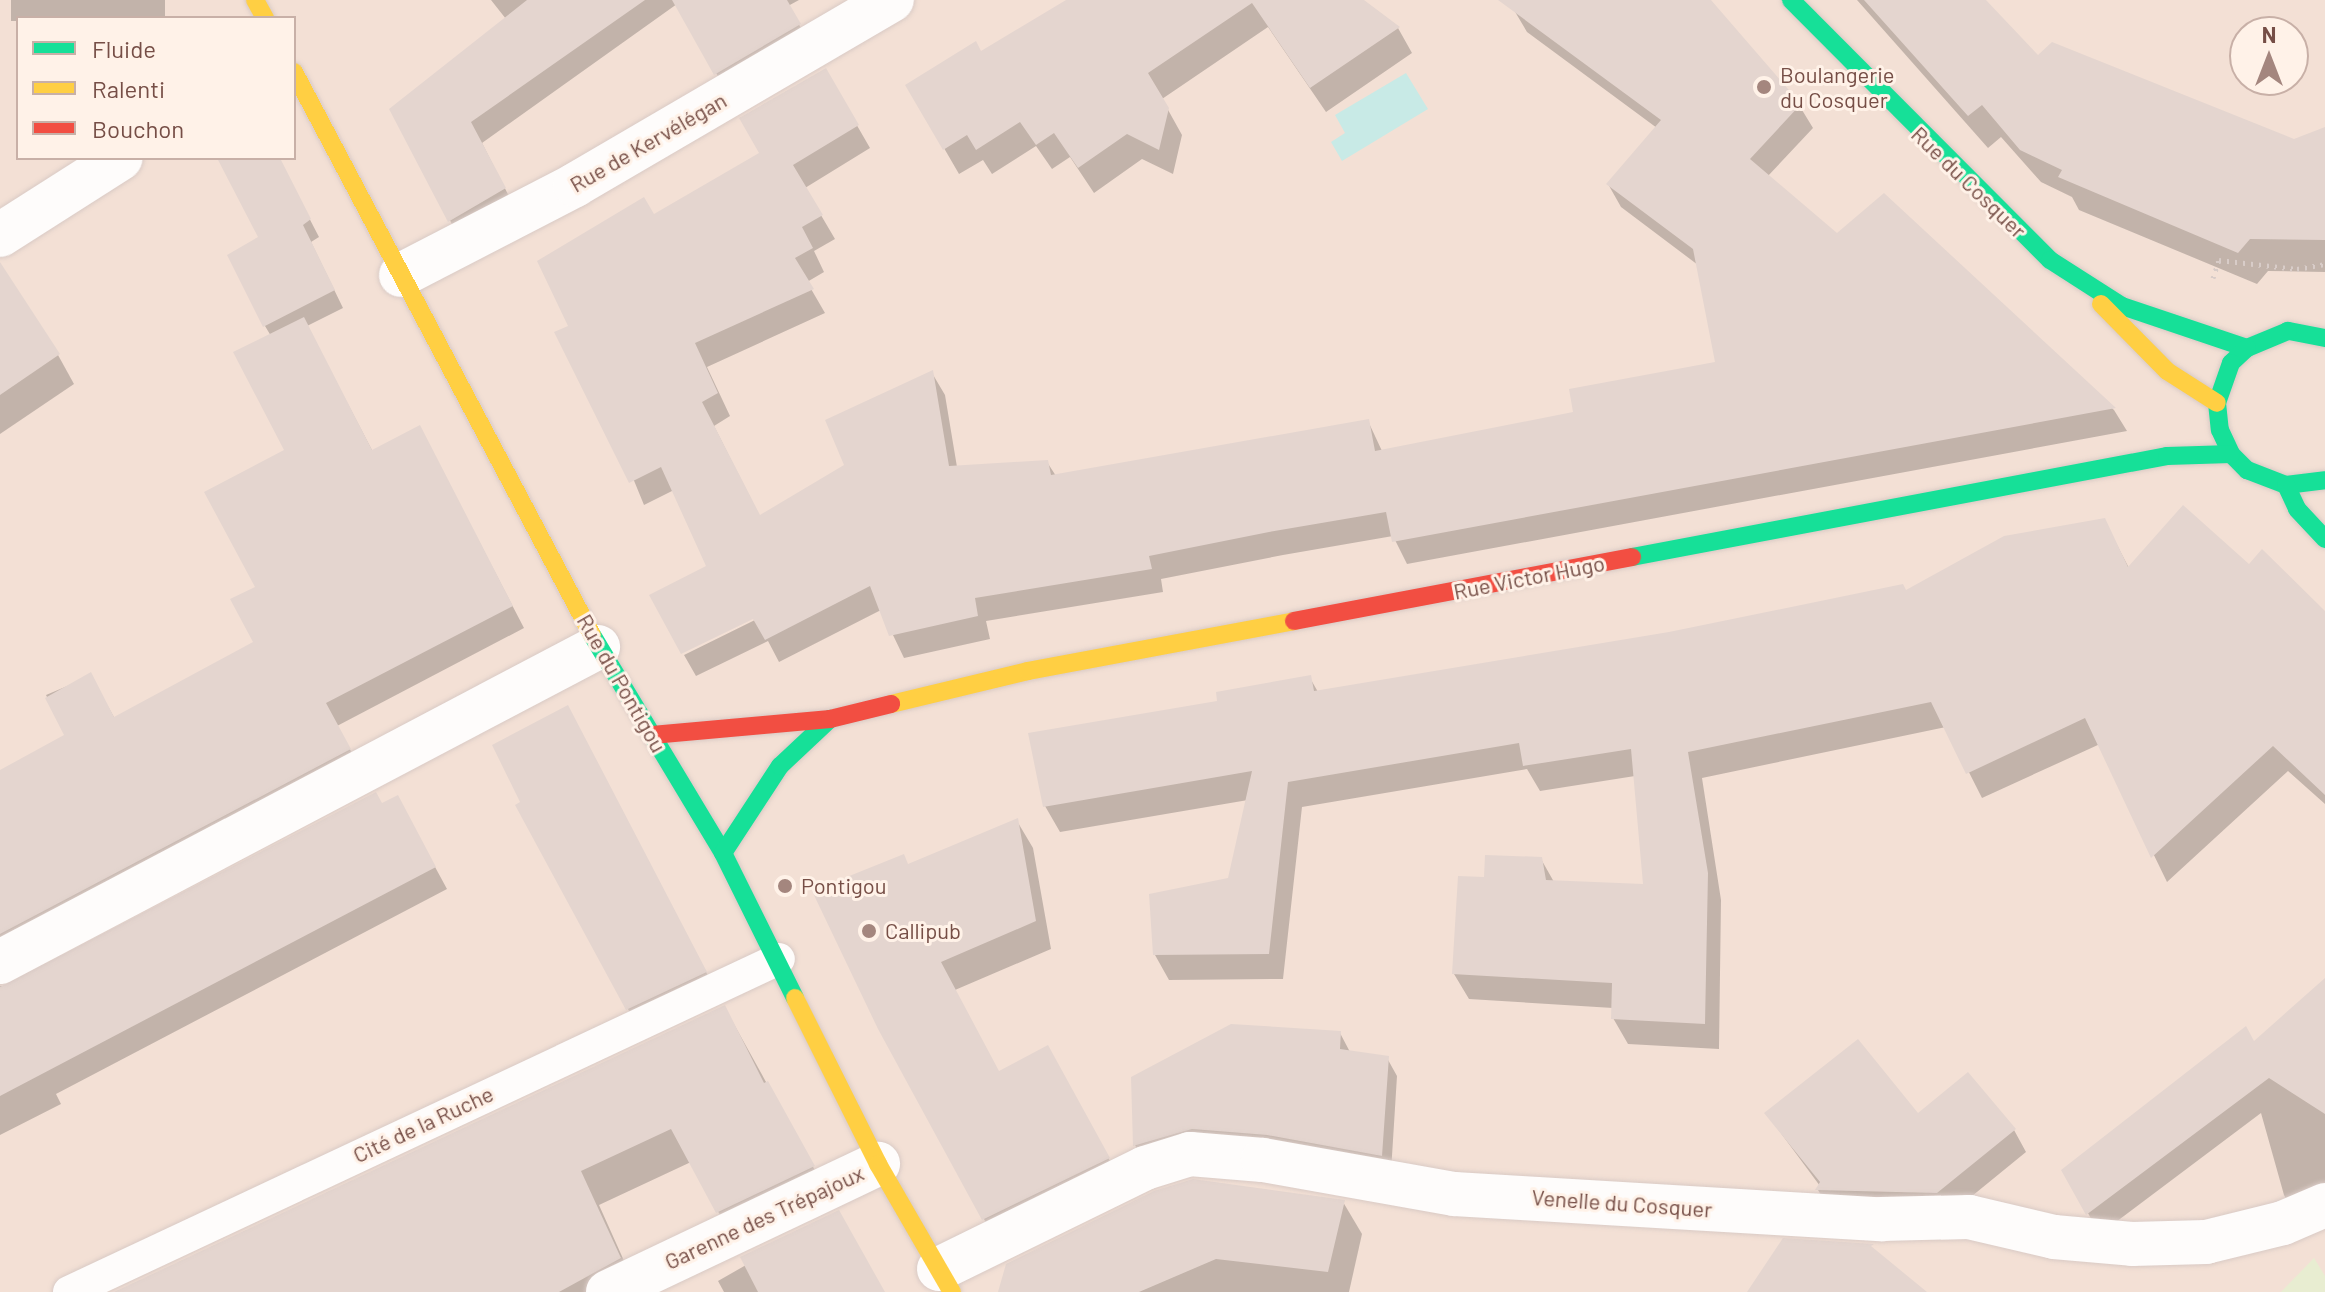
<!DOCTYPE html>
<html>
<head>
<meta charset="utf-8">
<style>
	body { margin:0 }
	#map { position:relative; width:2325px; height:1292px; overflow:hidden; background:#f8eee7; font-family:Barlow,sans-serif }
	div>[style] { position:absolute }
	.residential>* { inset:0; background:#f3e0d5 }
	.green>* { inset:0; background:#e8edd1 }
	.water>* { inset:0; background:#c8eae6 }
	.shadow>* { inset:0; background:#0003; transform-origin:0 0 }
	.building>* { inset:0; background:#e4d5cf }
	.path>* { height:5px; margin-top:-2.5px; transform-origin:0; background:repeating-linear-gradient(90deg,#d8ccc8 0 2px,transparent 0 8px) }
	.roads { filter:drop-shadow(0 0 2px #d9cac5) drop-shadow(0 0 2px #d9cac5) }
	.lane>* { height:32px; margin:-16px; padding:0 16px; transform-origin:16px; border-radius:16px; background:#fefcfb }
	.street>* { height:44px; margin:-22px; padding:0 22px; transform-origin:22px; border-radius:22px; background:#fefcfb }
	.fast>* { height:18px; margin:-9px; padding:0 9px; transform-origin:9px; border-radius:9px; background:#16e098 }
	.slow>* { height:18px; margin:-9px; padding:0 9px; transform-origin:9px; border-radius:9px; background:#ffcf43 }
	.jam>* { height:18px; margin:-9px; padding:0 9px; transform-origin:9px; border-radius:9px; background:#f24e42 }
	.dots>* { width:22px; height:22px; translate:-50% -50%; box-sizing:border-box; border:4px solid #fff2e8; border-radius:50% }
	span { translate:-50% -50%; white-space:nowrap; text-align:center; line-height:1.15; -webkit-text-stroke:6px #fff2e8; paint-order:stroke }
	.poi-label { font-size:22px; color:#764e46 }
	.left { translate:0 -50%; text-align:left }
	.street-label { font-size:22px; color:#764e46 }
	.legend { position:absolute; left:16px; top:16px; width:280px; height:144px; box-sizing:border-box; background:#fff2e8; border:2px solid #c8b0a7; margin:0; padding:10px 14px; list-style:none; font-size:24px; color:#764e46 }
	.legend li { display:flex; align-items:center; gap:16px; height:40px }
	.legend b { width:40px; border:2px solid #c8b0a7 }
	.north { position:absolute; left:2229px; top:16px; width:80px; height:80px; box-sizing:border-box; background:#fff2e8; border:2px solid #c8b0a7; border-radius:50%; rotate:0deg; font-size:22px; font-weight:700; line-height:32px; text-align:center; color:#764e46 }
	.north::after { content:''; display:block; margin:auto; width:28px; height:36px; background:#a4867e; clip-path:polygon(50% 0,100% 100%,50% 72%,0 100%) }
</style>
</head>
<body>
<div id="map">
	<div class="residential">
		<i style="clip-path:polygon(evenodd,0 0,2325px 0,2325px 1292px,0 1292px,0 0,18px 18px,294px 18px,294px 158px,18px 158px,18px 18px,0 0,2245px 32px,2293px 32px,2293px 80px,2245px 80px,2245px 32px)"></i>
	</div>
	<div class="green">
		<i style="clip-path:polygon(2314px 1258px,2325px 1276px,2325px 1292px,2281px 1292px)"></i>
	</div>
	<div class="water">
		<i style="clip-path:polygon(1406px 73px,1428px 109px,1342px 161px,1331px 142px,1345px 133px,1335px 115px)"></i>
	</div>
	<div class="shadow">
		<i style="left:11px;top:0;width:154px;height:21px"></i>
		<i style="clip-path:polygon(491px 0,799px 0,788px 6px,811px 45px,728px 94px,677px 4px,482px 143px,516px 210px,461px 241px,391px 109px,506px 19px)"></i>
		<i style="clip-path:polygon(1070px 0,1361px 0,1398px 28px,1412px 53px,1326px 112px,1268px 27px,1162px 99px,1182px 135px,1173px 174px,1142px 159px,1094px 193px,1070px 157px,1052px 169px,1036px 146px,992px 174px,983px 160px,959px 174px,908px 86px,981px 54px)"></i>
		<i style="clip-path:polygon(1521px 0,1706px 0,1799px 105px,1813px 128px,1767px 177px,1837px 236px,1884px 195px,2114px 410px,2127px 431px,1407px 564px,1393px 536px,1283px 555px,1161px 579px,1163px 592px,986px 621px,990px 639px,904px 658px,881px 610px,779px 662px,768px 641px,696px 676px,684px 655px,763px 616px,708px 567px,674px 490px,644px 505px,571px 327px,653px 216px,761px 153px,825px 70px,870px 148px,805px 188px,835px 239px,814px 251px,824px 272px,807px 282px,825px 313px,707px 367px,730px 416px,714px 426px,760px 517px,846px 466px,932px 373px,945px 395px,957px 467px,1047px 462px,1056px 476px,1368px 421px,1382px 451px,1576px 414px,1717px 364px,1698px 265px,1621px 207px,1608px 184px,1657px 128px,1527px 32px,1514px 10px)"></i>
		<i style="clip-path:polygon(1857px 0,1984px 0,2038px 58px,2294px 141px,2325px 129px,2325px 272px,2268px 271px,2257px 284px,2079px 210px,2072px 197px,2041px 182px,2001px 137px,1988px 148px)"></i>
		<i style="clip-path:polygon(225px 158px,278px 158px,319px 237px,311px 242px,343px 308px,307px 326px,373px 452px,431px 449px,524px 628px,337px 726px,362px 771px,0 962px,0 774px,66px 735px,46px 695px,91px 676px,115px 719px,256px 643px,258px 588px,286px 451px,271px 336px,265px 326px,261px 238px)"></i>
		<i style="clip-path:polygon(0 310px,58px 355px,74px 384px,0 434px)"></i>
		<i style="clip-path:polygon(2104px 520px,2129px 568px,2249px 566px,2325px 615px,2325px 804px,2288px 771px,2167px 882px,2100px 744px,1982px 798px,1946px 727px,1702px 778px,1721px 900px,1719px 1049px,1628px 1044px,1613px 1018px,1613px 1008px,1469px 999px,1454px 974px,1486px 879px,1541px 859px,1554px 882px,1645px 886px,1635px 776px,1540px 791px,1527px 769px,1302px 807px,1283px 979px,1169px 980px,1155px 955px,1230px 880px,1248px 800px,1060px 832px,1045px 806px,1219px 703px,1310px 678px,1318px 692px,1905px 593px)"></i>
		<i style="clip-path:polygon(579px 728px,717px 993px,639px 1029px,628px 1009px)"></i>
		<i style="clip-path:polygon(381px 806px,409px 819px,447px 889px,56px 1094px,61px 1104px,0 1135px,0 986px,12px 986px)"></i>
		<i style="clip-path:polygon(1017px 821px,1033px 848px,1051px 949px,955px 990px,999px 1073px,1063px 1075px,1123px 1185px,999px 1246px,984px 1219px,908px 866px)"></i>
		<i style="clip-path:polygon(2325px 980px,2325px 1204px,2296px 1216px,2284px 1195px,2261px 1113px,2100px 1234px,2063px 1170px,2254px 1044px)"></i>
		<i style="clip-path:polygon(725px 1008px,832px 1201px,737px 1246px,691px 1162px,599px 1205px,638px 1292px,118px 1292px)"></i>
		<i style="clip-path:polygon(1340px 1033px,1350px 1052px,1387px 1058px,1397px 1076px,1391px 1172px,1145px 1163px,1135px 1145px,1133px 1078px)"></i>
		<i style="clip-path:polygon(1766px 1113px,1918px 1116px,2014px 1130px,2026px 1152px,1950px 1214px,1830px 1211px,1818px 1190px,1820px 1186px)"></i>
		<i style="clip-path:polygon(1343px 1202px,1362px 1234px,1349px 1292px,1023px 1292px)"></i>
		<i style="clip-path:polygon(746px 1265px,883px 1292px,724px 1292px,718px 1281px)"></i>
	</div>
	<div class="building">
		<i style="clip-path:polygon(527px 0,645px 0,471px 122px,506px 188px,448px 222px,389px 109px)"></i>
		<i style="clip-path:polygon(672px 0,787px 0,801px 24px,714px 75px)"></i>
		<i style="clip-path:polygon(1066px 0,1364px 0,1400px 27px,1310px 88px,1252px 3px,1148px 73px,1169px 108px,1159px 150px,1127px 134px,1078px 168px,1054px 133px,1036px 145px,1020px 122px,976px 150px,967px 135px,943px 150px,905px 85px,976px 41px,981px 51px)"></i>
		<i style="clip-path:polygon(1498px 0,1711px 0,1801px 104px,1750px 159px,1837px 233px,1884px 193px,2116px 408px,1392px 542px,1386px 512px,1269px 532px,1149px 556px,1152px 569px,975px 598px,978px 616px,889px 636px,870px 586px,765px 640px,753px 619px,681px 654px,649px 595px,706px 566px,661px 467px,629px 483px,554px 332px,568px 326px,537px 261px,644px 197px,654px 214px,759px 153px,739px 118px,826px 68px,859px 125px,793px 165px,823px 215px,802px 227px,813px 248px,795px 258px,814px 289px,695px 343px,718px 393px,702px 402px,760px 515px,844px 465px,825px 420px,933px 370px,949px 466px,1048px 460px,1051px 475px,1369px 419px,1375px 451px,1573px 412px,1569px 389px,1715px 362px,1693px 249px,1606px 184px,1661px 120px)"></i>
		<i style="clip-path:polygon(1864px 0,1986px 0,2038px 55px,2052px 42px,2294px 139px,2325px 127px,2325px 240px,2250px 239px,2238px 253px,2058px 177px,2062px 170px,2020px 150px,1982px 105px,1968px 116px)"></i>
		<i style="clip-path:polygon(217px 158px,280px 158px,311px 219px,303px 225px,335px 290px,263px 327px,227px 255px,258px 237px)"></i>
		<i style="clip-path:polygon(0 262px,60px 354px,0 395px)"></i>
		<i style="clip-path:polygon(304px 317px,372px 450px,420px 425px,513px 606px,326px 703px,351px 749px,0 934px,0 770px,64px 735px,45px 698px,91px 672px,114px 717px,253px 642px,230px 599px,255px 587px,204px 492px,284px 450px,233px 352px)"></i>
		<i style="clip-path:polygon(2183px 505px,2249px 564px,2262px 549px,2325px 611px,2325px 795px,2273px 746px,2151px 858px,2085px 718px,1966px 774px,1931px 702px,1688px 752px,1708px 873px,1705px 1024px,1611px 1019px,1612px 983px,1452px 974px,1458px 876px,1484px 877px,1485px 855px,1542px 857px,1546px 880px,1643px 884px,1631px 749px,1523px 766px,1519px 743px,1288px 782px,1269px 954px,1153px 955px,1149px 894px,1228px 878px,1252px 771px,1043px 807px,1028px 733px,1217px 701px,1216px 692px,1311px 675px,1314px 691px,1669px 632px,1903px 584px,1906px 590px,2004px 536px,2105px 518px,2128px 567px)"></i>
		<i style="clip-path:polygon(568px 705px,707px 972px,626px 1010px,515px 805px,520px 802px,492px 745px)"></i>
		<i style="clip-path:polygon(376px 792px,382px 803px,398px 795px,436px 867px,0 1096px,0 987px)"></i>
		<i style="clip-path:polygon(1018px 818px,1036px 921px,941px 962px,999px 1071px,1048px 1045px,1110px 1158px,982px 1220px,878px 1029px,812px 891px,904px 854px,908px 864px)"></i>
		<i style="clip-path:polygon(2325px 978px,2325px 1114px,2269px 1078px,2086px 1215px,2061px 1170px,2246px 1026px,2254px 1041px)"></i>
		<i style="clip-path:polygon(725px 1005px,764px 1083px,768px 1081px,815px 1166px,716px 1213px,671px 1129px,581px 1171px,621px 1258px,559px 1292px,114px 1292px)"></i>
		<i style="clip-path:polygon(1231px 1024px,1341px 1031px,1340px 1049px,1389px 1056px,1382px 1156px,1267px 1135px,1192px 1129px,1133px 1146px,1131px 1077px)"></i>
		<i style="clip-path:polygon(1858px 1039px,1918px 1113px,1968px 1072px,2016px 1129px,1937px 1193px,1815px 1190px,1820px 1182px,1764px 1113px)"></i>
		<i style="clip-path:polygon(1193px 1179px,1345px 1200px,1328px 1272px,1216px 1259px,1139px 1292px,998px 1292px,1006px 1264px,1154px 1191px)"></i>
		<i style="clip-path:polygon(839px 1210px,885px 1292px,758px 1292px,740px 1257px)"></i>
		<i style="clip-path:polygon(1783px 1238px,1874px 1244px,1871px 1246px,1927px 1292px,1747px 1292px)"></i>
	</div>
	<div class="path">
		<i style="left:2213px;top:278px;width:19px;rotate:-72deg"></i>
		<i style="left:2219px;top:260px;width:79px;rotate:6.6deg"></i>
		<i style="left:2297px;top:269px;width:28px;rotate:-10deg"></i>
	</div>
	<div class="roads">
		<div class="lane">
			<i style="left:69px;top:1292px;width:784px;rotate:-25.13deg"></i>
		</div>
		<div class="street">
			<i style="left:0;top:235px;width:143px;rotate:-32.5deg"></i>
			<i style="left:401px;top:275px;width:196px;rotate:-27.3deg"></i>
			<i style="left:575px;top:185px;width:367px;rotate:-30.3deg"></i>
			<i style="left:0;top:962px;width:676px;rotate:-27.78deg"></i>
			<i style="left:939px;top:1269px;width:229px;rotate:-26.1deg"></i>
			<i style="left:1145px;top:1168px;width:47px;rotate:-17.3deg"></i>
			<i style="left:1190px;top:1154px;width:73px;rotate:4.7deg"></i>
			<i style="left:1263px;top:1160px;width:194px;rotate:10.1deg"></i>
			<i style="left:1454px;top:1194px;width:428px;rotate:3.4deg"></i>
			<i style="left:1881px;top:1219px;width:88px;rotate:-1.3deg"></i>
			<i style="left:1969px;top:1217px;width:87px;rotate:13.2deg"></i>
			<i style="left:2054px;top:1237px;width:78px;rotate:5.1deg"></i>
			<i style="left:2132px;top:1244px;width:74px;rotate:-1.5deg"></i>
			<i style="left:2206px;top:1242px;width:79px;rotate:-13.9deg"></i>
			<i style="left:2283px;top:1223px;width:46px;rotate:-23.2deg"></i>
			<i style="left:608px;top:1292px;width:299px;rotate:-25.4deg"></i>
		</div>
		<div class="fast">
			<i style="left:1791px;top:0;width:367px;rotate:45.1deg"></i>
			<i style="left:2050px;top:260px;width:85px;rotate:32.6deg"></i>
			<i style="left:2122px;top:306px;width:132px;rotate:18.6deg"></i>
			<i style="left:2325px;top:338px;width:38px;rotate:-169deg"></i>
			<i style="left:2288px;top:331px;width:44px;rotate:157.5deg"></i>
			<i style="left:2247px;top:348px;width:22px;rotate:137deg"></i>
			<i style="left:2231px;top:363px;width:42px;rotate:109.3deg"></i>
			<i style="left:2217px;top:403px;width:27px;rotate:84deg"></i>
			<i style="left:2220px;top:430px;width:26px;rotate:65deg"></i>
			<i style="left:2231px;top:454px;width:23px;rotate:45deg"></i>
			<i style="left:2247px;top:470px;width:42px;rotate:21deg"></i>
			<i style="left:2286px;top:485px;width:39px;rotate:-7deg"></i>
			<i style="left:2286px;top:485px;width:26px;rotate:65deg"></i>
			<i style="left:2297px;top:509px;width:41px;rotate:47deg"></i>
			<i style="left:1632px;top:557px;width:544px;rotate:-10.69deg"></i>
			<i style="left:2167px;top:456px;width:64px;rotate:-1.8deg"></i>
			<i style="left:592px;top:635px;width:254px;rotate:59deg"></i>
			<i style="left:723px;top:853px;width:162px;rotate:63.6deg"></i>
			<i style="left:723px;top:853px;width:104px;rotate:-56.8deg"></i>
			<i style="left:780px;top:766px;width:69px;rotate:-43.2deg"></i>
		</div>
		<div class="slow">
			<i style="left:255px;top:0;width:21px;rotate:61deg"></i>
			<i style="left:294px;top:72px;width:637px;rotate:62.11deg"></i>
			<i style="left:2101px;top:304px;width:94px;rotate:45.4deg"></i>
			<i style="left:2167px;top:371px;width:59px;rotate:32.6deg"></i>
			<i style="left:891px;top:704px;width:141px;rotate:-13.5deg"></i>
			<i style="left:1028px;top:671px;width:271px;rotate:-10.6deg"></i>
			<i style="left:795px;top:998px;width:186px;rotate:63.4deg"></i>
			<i style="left:878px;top:1164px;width:148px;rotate:60deg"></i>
		</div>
		<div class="jam">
			<i style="left:1294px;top:621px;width:344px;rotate:-10.7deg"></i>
			<i style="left:652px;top:735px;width:179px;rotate:-5.1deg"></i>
			<i style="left:830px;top:719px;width:63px;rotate:-13.8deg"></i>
		</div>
	</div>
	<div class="dots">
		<i style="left:1764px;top:87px;background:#a4867e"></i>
		<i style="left:785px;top:886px;background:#a4867e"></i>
		<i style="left:869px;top:931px;background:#a4867e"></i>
	</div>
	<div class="poi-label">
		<span class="left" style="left:1780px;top:87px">Boulangerie<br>du Cosquer</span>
		<span class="left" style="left:801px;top:886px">Pontigou</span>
		<span class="left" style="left:885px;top:931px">Callipub</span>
	</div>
	<div class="street-label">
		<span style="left:648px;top:142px;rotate:-30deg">Rue de Kervélégan</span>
		<span style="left:1969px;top:182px;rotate:44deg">Rue du Cosquer</span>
		<span style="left:1529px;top:577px;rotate:-11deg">Rue Victor Hugo</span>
		<span style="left:622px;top:683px;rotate:60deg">Rue du Pontigou</span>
		<span style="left:423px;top:1124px;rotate:-25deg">Cité de la Ruche</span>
		<span style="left:1622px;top:1203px;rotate:4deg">Venelle du Cosquer</span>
		<span style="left:764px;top:1217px;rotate:-25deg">Garenne des Trépajoux</span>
	</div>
	<ul class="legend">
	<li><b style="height:10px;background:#16e098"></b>Fluide</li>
	<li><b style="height:10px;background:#ffcf43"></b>Ralenti</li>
	<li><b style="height:10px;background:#f24e42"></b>Bouchon</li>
	</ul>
	<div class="north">N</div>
</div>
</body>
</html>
